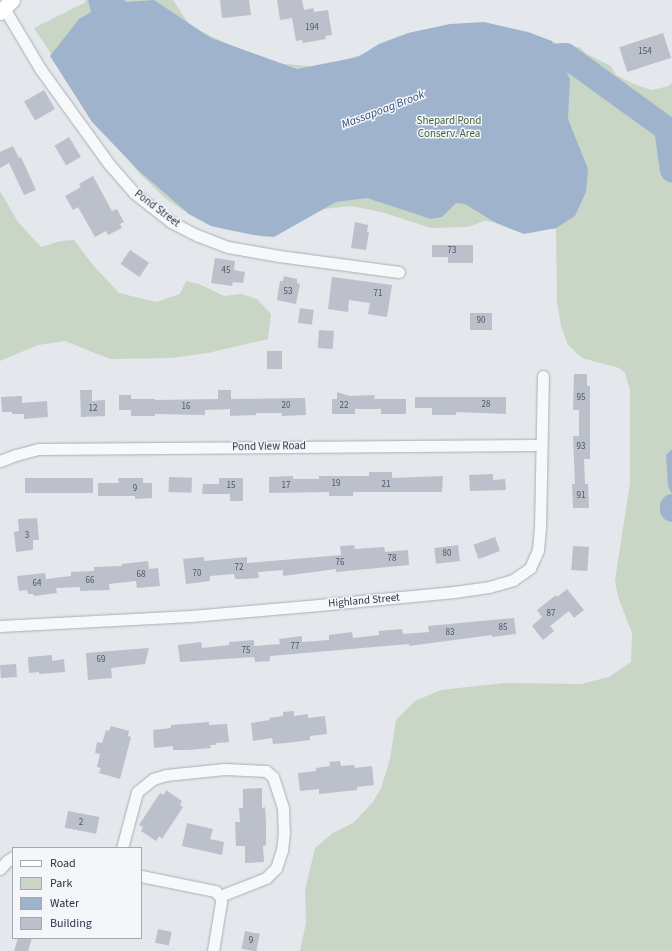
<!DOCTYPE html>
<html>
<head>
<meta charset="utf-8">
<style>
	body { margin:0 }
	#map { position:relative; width:672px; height:951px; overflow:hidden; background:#e4e7ec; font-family:"Source Sans 3",sans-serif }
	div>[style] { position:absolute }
	.green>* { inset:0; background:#c9d6c5 }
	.water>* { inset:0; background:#9fb4cc }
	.river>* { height:25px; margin:-12.5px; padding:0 12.5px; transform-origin:12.5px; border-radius:12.5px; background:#9fb4cc }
	.building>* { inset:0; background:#bbc0ca; transform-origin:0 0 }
	.roads { filter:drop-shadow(0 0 1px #a9aeb7) drop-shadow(0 0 1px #a9aeb7) }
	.street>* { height:11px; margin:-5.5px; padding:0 5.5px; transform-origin:5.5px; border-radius:5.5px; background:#f7f8fa }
	.secondary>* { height:15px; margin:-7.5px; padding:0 7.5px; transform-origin:7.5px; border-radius:7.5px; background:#fff }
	span { translate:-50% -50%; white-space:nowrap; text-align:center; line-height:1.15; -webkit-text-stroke:3px #f4f6f9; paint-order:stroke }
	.number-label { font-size:9px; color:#4f5766 }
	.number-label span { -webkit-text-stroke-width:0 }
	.park-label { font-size:11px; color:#3f6138 }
	.street-label { font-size:11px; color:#2b3445 }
	.water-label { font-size:12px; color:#34527a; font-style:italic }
	.legend { position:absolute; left:12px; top:847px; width:130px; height:92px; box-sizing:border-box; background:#f4f6f9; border:1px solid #a4a8b1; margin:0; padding:5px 7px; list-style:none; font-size:12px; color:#2b3445 }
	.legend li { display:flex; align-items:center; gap:8px; height:20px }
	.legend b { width:20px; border:1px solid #a4a8b1 }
</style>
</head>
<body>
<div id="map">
	<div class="green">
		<i style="clip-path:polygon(85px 0,173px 0,190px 26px,257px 58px,273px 63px,320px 67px,371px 52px,554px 45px,552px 41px,562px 46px,579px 47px,587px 54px,611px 66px,616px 75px,634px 84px,652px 90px,669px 86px,672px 82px,672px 951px,300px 951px,306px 923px,305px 890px,315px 848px,333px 833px,353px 823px,373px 802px,381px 788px,390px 759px,396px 720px,415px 701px,441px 690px,467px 687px,505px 683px,581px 684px,609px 677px,631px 662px,632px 633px,618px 597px,615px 580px,630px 483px,630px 390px,625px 373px,619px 368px,582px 358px,568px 345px,561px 326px,557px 302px,556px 229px,484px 221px,468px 227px,431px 228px,381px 212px,351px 206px,324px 209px,286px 225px,266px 237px,222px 229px,190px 215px,165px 198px,140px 174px,97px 123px,34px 28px,86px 2px)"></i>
		<i style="clip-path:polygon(0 191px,18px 222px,41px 247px,61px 241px,74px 240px,92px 264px,119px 293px,156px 302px,180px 294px,186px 281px,199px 284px,224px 296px,241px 294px,257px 299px,271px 314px,268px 339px,208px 353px,171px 358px,110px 359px,65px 341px,38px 345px,0 361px)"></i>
	</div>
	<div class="water">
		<i style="clip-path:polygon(88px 0,124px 0,126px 2px,154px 0,211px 38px,297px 69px,358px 57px,379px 44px,408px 33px,450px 24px,484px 22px,528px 32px,552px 41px,570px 79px,568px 119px,588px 169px,586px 192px,575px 216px,556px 228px,524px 234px,496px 223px,465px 204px,456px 203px,442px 217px,431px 219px,367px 198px,336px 202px,274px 237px,254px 235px,211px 226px,189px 214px,139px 171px,92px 122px,50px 56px,79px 19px,91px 12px)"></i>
		<i style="clip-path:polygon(672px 449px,672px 494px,668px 486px,666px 455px)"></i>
	</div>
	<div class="river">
		<i style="left:525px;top:58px;width:40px;rotate:-4.3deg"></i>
		<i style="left:565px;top:55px;width:125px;rotate:35.9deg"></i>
		<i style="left:666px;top:128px;width:42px;rotate:81.9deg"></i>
		<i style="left:672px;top:506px;width:3px;rotate:90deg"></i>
	</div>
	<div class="building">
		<i style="clip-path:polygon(220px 0,249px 0,251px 15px,222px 18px)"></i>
		<i style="clip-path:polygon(277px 0,302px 0,304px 10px,313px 8px,314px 12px,328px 10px,332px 35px,325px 36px,326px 39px,303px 43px,302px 40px,296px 41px,292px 18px,280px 20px)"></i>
		<i style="left:663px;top:33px;width:26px;height:46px;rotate:72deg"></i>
		<i style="left:44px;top:90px;width:22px;height:23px;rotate:60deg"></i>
		<i style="left:69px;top:137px;width:23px;height:17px;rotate:59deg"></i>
		<i style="clip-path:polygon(13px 146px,19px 158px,21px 157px,36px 190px,24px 195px,9px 163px,0 168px,0 152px)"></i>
		<i style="clip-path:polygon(93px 176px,112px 211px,117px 209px,124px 222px,120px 224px,122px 228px,108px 235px,106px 231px,95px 237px,78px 207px,73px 210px,65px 196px,81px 187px,79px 184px)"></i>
		<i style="clip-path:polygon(355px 222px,368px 225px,367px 232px,369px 232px,366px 250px,351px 248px)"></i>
		<i style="clip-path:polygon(432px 245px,473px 245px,473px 263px,448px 263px,448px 257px,432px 257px)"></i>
		<i style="left:130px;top:250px;width:23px;height:17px;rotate:34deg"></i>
		<i style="clip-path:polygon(215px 258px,235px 261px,234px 270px,245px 272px,243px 283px,233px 282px,232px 286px,211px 283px)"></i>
		<i style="clip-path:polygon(284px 276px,297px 279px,297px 283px,300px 284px,296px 304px,277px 300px,280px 281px,283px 281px)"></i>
		<i style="clip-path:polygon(332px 277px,392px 285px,387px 317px,368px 314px,370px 303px,349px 300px,348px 312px,328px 309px)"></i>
		<i style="left:300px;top:308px;width:14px;height:15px;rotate:8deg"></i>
		<i style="left:470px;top:313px;width:22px;height:17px"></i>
		<i style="left:319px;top:330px;width:15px;height:18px;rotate:4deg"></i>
		<i style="left:267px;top:351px;width:15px;height:18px"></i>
		<i style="clip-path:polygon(574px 374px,587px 374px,587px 386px,590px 386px,590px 459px,584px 459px,585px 484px,588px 484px,589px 508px,573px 508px,572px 484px,575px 484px,573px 436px,579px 436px,579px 410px,573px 410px)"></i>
		<i style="clip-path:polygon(80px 390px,92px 390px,92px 401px,105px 400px,105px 416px,81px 417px)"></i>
		<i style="clip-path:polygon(218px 390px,231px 390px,231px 399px,305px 398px,306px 415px,282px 416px,282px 413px,256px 413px,256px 415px,230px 416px,230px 409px,205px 410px,205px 415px,155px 414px,155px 416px,131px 416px,131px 410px,119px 410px,119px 395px,131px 395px,131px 399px,155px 399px,155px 400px,218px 399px)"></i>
		<i style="clip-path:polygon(337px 392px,350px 396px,375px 395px,374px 399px,406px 399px,406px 414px,381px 414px,381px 409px,355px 409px,355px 414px,332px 414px,332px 399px,337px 399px)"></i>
		<i style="clip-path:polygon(22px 396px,22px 403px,47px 401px,48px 417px,24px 419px,24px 414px,12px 414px,12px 412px,2px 412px,1px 397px)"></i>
		<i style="clip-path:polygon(415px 397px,506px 397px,506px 414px,456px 412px,456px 415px,432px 415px,432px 408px,415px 408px)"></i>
		<i style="clip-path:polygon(369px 472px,392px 472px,392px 478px,443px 476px,442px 492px,353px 492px,353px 496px,329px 496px,329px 492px,269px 493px,269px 477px,293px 476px,293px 479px,319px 479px,319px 476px,369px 476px)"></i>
		<i style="clip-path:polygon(493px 474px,493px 480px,505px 479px,506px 490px,470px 491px,469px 475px)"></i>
		<i style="left:169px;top:477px;width:23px;height:15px;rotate:2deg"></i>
		<i style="left:25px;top:478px;width:68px;height:15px"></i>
		<i style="clip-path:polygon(118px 478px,143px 478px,143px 483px,152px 483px,152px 498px,135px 499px,135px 496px,98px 496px,98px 483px,119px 483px)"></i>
		<i style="clip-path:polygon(219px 478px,243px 478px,243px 501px,230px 501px,230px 494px,202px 494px,203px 484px,219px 484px)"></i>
		<i style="clip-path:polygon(37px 518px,39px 540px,33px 540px,33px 550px,16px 552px,14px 532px,19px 531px,18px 519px)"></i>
		<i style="left:495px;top:537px;width:15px;height:23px;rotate:70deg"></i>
		<i style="clip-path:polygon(354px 545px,355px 549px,384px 547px,385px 552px,408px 550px,409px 565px,336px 572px,336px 569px,283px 576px,283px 570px,258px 572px,259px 578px,243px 579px,235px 579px,234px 574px,210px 576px,210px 581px,186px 584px,183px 559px,204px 557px,204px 561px,247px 557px,247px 563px,341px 555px,340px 546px)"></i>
		<i style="left:458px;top:545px;width:16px;height:24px;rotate:83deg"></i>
		<i style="left:573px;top:546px;width:16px;height:24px;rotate:4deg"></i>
		<i style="clip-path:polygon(148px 561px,149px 569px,158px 568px,160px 586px,137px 588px,136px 581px,109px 584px,110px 590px,80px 591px,80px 587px,56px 588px,57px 593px,34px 596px,33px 594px,28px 594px,27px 590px,19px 591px,17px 576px,45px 573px,46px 579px,71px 576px,71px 572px,94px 571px,94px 567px,122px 566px,122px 564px)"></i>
		<i style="clip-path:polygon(567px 589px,584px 610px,574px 618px,569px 611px,550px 626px,554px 631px,543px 640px,532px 626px,542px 617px,537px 610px,556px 595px,557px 597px)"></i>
		<i style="clip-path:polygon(514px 618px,516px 634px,492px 637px,492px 635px,409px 646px,409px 644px,270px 656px,270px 661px,255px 662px,254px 657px,180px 662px,178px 645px,201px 642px,202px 648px,229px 645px,229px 642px,254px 640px,254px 646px,280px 644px,279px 639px,302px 636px,302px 642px,329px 640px,329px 635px,352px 632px,353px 638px,379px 635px,379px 631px,402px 629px,403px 634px,429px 632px,428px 626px)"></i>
		<i style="clip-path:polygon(149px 648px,145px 664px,111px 668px,112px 678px,88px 680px,86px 653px)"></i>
		<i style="clip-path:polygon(52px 655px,52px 661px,64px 659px,65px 672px,39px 674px,39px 672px,29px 673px,28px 657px)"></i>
		<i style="left:16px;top:664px;width:13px;height:16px;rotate:86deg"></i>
		<i style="clip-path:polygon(294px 711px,294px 716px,308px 714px,308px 718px,325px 716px,327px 734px,310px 736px,310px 740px,286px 743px,273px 744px,272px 738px,253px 741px,251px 723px,270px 720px,269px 718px,283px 716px,283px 712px)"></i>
		<i style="clip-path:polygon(209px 722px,209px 725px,227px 724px,229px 742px,216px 743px,216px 745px,210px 745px,211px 748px,188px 750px,173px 750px,173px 746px,154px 748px,153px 730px,171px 728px,171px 725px)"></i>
		<i style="clip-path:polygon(111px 726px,129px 731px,128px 736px,131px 737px,120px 779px,99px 773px,101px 768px,97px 767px,100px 754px,95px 753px,97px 742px,102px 743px,106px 730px,109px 731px)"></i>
		<i style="clip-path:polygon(340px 761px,341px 766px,354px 765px,355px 768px,372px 766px,374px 785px,357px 787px,357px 790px,319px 794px,319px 789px,300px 791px,298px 773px,316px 771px,316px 768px,330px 766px,329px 762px)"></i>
		<i style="clip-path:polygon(262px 788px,262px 808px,265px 807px,266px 822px,266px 845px,263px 846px,264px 862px,245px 863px,245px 846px,236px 846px,235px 822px,240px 822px,239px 808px,243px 808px,243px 789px)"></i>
		<i style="clip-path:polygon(166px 790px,182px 801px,180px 805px,183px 807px,162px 839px,159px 836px,156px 841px,141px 831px,143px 827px,139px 825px,160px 793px,164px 795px)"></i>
		<i style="left:68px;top:811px;width:32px;height:17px;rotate:11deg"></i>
		<i style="clip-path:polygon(187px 823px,213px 829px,210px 839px,224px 842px,222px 855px,182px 846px)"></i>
		<i style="left:158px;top:929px;width:14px;height:14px;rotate:12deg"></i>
		<i style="left:245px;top:931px;width:15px;height:18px;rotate:11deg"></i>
		<i style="clip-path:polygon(18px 938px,32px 938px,28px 951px,14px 951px)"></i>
	</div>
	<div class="roads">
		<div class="street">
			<i style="left:4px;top:8px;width:72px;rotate:59.2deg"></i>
			<i style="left:41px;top:70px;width:116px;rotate:54.1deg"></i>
			<i style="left:109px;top:164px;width:38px;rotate:49deg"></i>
			<i style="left:134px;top:193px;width:47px;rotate:38.1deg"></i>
			<i style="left:171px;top:222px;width:31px;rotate:27deg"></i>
			<i style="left:199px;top:236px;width:31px;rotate:21deg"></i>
			<i style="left:228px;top:247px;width:52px;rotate:10deg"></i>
			<i style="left:279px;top:256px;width:121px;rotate:7.6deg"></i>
			<i style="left:0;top:461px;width:17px;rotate:-21deg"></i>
			<i style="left:16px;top:455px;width:24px;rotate:-15deg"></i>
			<i style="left:39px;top:449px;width:501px;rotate:-0.46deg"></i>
			<i style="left:0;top:626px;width:191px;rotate:-3deg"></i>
			<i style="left:191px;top:616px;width:117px;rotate:-4.9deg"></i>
			<i style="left:308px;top:606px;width:147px;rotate:-5.5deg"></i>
			<i style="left:454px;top:592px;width:35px;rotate:-8deg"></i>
			<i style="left:489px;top:587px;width:25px;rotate:-16deg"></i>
			<i style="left:513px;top:580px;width:21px;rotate:-35deg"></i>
			<i style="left:530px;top:568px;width:20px;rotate:-66deg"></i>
			<i style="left:538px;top:550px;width:21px;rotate:-85deg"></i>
			<i style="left:540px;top:529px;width:153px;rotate:-88.9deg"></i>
			<i style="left:122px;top:848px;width:58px;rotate:-75deg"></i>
			<i style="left:137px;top:792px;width:21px;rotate:-39deg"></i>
			<i style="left:153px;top:779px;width:14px;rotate:-17deg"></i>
			<i style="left:166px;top:775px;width:59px;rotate:-5.8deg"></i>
			<i style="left:225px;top:769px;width:41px;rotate:2.8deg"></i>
			<i style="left:266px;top:771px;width:9px;rotate:41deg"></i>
			<i style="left:273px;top:777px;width:33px;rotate:72deg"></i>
			<i style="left:283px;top:808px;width:24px;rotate:88deg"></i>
			<i style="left:284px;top:832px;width:18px;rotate:96deg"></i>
			<i style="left:282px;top:850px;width:19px;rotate:108deg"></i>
			<i style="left:276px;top:868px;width:14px;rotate:135deg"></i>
			<i style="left:266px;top:878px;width:49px;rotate:158.6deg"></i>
			<i style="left:0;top:869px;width:11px;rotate:-49deg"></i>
			<i style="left:7px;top:861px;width:7px;rotate:-34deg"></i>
			<i style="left:141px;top:876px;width:76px;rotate:11.5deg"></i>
			<i style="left:215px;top:891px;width:7px;rotate:45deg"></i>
			<i style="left:213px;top:951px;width:50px;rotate:-80.7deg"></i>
			<i style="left:221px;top:902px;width:6px;rotate:-99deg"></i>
		</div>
		<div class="secondary">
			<i style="left:0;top:12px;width:17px;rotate:-45deg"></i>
		</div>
	</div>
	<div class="number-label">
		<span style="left:312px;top:28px">194</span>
		<span style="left:645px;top:52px">154</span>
		<span style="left:452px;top:251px">73</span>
		<span style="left:226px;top:271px">45</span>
		<span style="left:288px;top:292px">53</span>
		<span style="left:378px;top:294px">71</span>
		<span style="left:481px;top:321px">90</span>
		<span style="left:581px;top:398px">95</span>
		<span style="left:486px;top:405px">28</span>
		<span style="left:286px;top:406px">20</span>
		<span style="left:344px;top:406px">22</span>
		<span style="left:186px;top:407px">16</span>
		<span style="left:93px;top:409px">12</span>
		<span style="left:581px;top:447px">93</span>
		<span style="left:336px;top:484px">19</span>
		<span style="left:386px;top:485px">21</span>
		<span style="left:231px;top:486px">15</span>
		<span style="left:286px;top:486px">17</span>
		<span style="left:135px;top:489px">9</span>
		<span style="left:581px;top:496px">91</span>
		<span style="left:27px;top:536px">3</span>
		<span style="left:447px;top:554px">80</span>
		<span style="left:392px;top:559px">78</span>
		<span style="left:340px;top:563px">76</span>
		<span style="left:239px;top:568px">72</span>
		<span style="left:197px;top:574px">70</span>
		<span style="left:141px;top:575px">68</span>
		<span style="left:90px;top:581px">66</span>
		<span style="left:37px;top:584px">64</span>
		<span style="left:551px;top:614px">87</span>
		<span style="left:503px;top:628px">85</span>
		<span style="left:450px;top:633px">83</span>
		<span style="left:295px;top:647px">77</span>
		<span style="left:246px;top:651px">75</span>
		<span style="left:101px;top:660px">69</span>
		<span style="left:81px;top:823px">2</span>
		<span style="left:251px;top:941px">9</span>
	</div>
	<div class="park-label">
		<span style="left:449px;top:128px">Shepard Pond<br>Conserv. Area</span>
	</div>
	<div class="street-label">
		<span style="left:157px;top:209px;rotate:37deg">Pond Street</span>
		<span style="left:269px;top:447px;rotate:-1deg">Pond View Road</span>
		<span style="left:364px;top:601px;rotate:-5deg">Highland Street</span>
	</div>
	<div class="water-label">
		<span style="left:383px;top:110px;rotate:-21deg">Massapoag Brook</span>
	</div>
	<ul class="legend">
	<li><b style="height:5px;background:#fff"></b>Road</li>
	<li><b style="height:11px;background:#c9d6c5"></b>Park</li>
	<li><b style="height:11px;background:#9fb4cc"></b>Water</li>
	<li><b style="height:11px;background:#bbc0ca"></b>Building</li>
	</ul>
</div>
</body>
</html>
